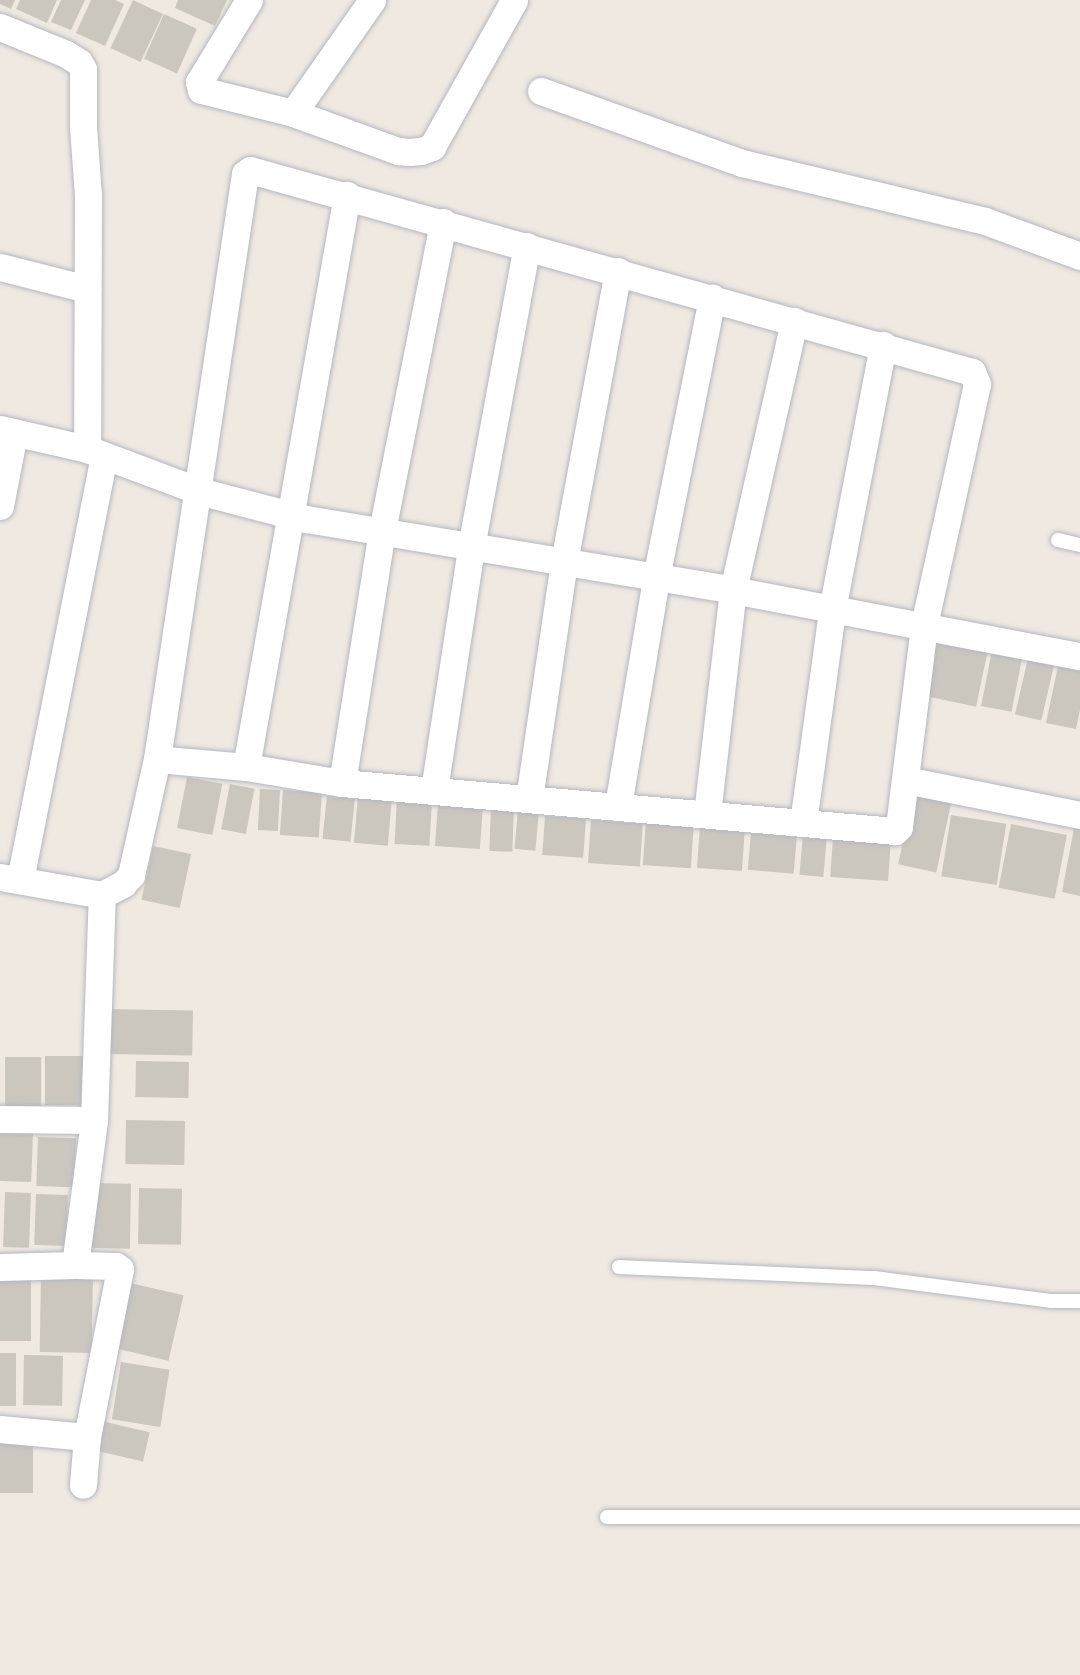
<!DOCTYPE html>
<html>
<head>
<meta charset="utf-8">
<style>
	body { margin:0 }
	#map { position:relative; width:1080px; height:1675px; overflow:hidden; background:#efe9e1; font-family:"Public Sans",sans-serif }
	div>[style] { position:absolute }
	.building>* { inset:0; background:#cbc7bf; transform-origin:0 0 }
	.roads { filter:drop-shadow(0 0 2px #b4b7c1) drop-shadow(0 0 2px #b4b7c1) }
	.service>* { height:14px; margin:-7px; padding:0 7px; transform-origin:7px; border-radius:7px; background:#fff }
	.minor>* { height:27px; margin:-13.5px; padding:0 13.5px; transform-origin:13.5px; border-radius:13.5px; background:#fff }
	span { translate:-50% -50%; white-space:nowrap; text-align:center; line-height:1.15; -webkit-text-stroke:6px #fff; paint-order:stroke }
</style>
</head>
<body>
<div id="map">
	<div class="building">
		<i style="clip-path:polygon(0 0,15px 0,11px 9px,0 4px)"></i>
		<i style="clip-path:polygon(20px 0,57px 0,47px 23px,16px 9px)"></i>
		<i style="clip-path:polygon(61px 0,85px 0,71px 30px,51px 22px)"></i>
		<i style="clip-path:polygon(91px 0,115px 0,124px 4px,105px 46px,76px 33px)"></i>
		<i style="left:133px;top:0;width:33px;height:53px;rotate:25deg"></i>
		<i style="clip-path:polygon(178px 0,227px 0,215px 26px,175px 8px)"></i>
		<i style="left:164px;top:14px;width:36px;height:49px;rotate:24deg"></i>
		<i style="left:936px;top:640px;width:53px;height:57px;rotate:12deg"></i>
		<i style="left:992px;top:650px;width:31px;height:57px;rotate:11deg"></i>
		<i style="left:1028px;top:658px;width:27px;height:58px;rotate:13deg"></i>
		<i style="clip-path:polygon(1058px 666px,1080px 671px,1080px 710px,1076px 729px,1046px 723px)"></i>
		<i style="left:187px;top:777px;width:36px;height:52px;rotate:11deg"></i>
		<i style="left:230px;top:784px;width:25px;height:46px;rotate:11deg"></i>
		<i style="left:260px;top:789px;width:20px;height:41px;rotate:3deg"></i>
		<i style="left:283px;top:790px;width:39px;height:45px;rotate:4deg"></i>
		<i style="left:914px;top:790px;width:39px;height:76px;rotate:12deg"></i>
		<i style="left:327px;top:796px;width:28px;height:43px;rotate:6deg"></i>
		<i style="left:358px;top:796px;width:34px;height:47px;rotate:5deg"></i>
		<i style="left:397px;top:797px;width:35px;height:47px;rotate:3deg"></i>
		<i style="left:438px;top:803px;width:45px;height:43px;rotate:4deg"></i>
		<i style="left:491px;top:804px;width:23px;height:47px;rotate:2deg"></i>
		<i style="left:518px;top:809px;width:21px;height:40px;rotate:5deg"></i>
		<i style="left:951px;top:815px;width:56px;height:62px;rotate:9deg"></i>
		<i style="left:545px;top:816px;width:41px;height:39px;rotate:4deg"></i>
		<i style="left:591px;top:820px;width:52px;height:43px;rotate:4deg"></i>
		<i style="left:646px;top:820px;width:48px;height:45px;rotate:4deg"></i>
		<i style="left:1011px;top:824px;width:57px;height:65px;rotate:11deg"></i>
		<i style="left:700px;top:825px;width:45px;height:43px;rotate:4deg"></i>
		<i style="clip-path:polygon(1074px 828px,1080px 829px,1080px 896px,1062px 892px)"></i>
		<i style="left:751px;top:833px;width:46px;height:37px;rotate:5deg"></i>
		<i style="left:803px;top:834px;width:24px;height:41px;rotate:5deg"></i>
		<i style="left:833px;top:837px;width:58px;height:40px;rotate:4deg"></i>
		<i style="left:153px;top:846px;width:39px;height:55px;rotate:12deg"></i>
		<i style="left:107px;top:1009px;width:86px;height:45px;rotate:1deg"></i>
		<i style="left:45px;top:1056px;width:41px;height:49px"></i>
		<i style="left:5px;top:1057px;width:36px;height:49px"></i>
		<i style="left:136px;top:1061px;width:53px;height:36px;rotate:1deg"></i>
		<i style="left:126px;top:1120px;width:59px;height:44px;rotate:1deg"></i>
		<i style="left:0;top:1131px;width:33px;height:50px;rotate:2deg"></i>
		<i style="left:38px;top:1137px;width:38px;height:49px;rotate:2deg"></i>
		<i style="left:92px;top:1183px;width:39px;height:65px;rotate:1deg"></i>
		<i style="left:139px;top:1188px;width:43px;height:56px;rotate:1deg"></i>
		<i style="left:5px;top:1192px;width:26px;height:55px;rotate:2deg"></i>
		<i style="left:36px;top:1194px;width:32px;height:51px;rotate:2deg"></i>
		<i style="left:41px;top:1275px;width:52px;height:77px;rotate:1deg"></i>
		<i style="left:0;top:1277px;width:31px;height:64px"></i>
		<i style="left:130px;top:1283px;width:55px;height:67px;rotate:13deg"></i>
		<i style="left:0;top:1353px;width:16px;height:53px"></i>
		<i style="left:24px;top:1355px;width:39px;height:50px;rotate:1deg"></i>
		<i style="left:121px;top:1362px;width:49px;height:58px;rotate:9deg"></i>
		<i style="left:101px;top:1421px;width:50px;height:30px;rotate:13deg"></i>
		<i style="left:0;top:1440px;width:33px;height:53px"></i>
	</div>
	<div class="roads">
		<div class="service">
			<i style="left:1058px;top:540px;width:23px;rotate:13deg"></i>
			<i style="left:619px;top:1267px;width:255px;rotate:2.5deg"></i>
			<i style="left:874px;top:1278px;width:178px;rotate:7.4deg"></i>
			<i style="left:1051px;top:1301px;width:29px"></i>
			<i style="left:607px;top:1517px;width:473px"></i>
		</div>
		<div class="minor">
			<i style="left:249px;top:0;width:96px;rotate:121.4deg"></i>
			<i style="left:199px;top:82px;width:8px;rotate:76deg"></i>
			<i style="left:201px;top:90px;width:95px;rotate:14deg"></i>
			<i style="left:293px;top:113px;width:112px;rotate:19.9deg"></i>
			<i style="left:398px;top:151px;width:11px;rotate:5deg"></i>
			<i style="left:409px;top:152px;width:12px;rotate:-5deg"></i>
			<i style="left:421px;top:151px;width:12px;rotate:-20deg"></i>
			<i style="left:432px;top:147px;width:168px;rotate:-60.8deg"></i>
			<i style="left:0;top:27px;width:71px;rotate:22.2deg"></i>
			<i style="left:66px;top:54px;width:15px;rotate:32deg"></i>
			<i style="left:79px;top:62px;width:8px;rotate:60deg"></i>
			<i style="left:83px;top:69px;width:58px;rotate:90deg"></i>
			<i style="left:83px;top:127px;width:68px;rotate:85.8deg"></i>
			<i style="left:88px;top:195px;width:254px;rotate:90.2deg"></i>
			<i style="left:541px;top:91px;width:214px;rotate:19.7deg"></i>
			<i style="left:742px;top:163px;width:250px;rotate:13.4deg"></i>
			<i style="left:985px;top:221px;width:101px;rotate:20.2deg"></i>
			<i style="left:293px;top:113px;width:138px;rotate:-55deg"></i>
			<i style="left:0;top:267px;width:90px;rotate:14.2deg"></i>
			<i style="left:0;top:429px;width:89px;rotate:12.9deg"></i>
			<i style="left:87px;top:449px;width:120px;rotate:20.6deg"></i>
			<i style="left:199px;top:491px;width:111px;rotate:14.7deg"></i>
			<i style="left:306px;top:519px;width:433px;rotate:9.4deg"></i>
			<i style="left:733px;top:590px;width:353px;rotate:10.8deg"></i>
			<i style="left:0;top:506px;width:74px;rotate:-79.1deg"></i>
			<i style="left:246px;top:767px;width:581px;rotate:-79.99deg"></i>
			<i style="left:905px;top:780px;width:178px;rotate:11.3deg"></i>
			<i style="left:342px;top:783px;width:255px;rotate:-81deg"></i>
			<i style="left:382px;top:531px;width:315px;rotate:-78.8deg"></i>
			<i style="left:434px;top:790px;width:246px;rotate:-81.3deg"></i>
			<i style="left:471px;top:547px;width:306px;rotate:-79.5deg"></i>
			<i style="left:529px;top:799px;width:240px;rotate:-81.6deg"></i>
			<i style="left:564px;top:562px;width:296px;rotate:-79.5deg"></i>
			<i style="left:618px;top:806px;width:231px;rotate:-80.5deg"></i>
			<i style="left:656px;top:578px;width:286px;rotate:-78.7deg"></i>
			<i style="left:707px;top:814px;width:226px;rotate:-83.4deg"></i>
			<i style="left:733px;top:590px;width:276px;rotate:-77.2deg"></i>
			<i style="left:803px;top:823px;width:215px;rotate:-82.2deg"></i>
			<i style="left:832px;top:610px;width:270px;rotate:-79.1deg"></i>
			<i style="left:0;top:877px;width:104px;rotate:10deg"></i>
			<i style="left:102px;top:895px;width:24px;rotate:-28deg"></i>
			<i style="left:123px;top:884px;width:12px;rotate:-48deg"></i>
			<i style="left:131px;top:875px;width:119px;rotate:-77.4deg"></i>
			<i style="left:157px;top:759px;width:592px;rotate:-81.45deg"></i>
			<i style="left:245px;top:174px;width:6px;rotate:-39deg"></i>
			<i style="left:250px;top:170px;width:750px;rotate:15.63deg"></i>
			<i style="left:972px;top:372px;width:13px;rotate:67deg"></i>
			<i style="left:977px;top:384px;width:248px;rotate:102.4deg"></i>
			<i style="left:924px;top:626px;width:203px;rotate:97.1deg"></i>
			<i style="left:899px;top:827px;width:6px;rotate:135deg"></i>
			<i style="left:895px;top:831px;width:555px;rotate:-175.04deg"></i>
			<i style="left:342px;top:783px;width:97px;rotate:-170.5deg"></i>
			<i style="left:246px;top:767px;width:89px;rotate:-174.9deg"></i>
			<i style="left:20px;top:880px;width:432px;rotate:-78.8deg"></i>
			<i style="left:0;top:1119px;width:94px;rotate:0.6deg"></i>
			<i style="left:75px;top:1265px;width:146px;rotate:-82.5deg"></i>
			<i style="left:94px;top:1120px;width:225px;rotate:-88deg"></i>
			<i style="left:0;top:1267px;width:75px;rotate:-1.5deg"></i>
			<i style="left:75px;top:1265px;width:41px;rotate:1.4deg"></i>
			<i style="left:116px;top:1266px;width:5px;rotate:37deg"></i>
			<i style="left:120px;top:1269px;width:171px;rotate:101.1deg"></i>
			<i style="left:87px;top:1437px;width:48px;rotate:94.8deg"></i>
			<i style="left:0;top:1429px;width:87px;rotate:5.3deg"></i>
		</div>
	</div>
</div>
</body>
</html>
